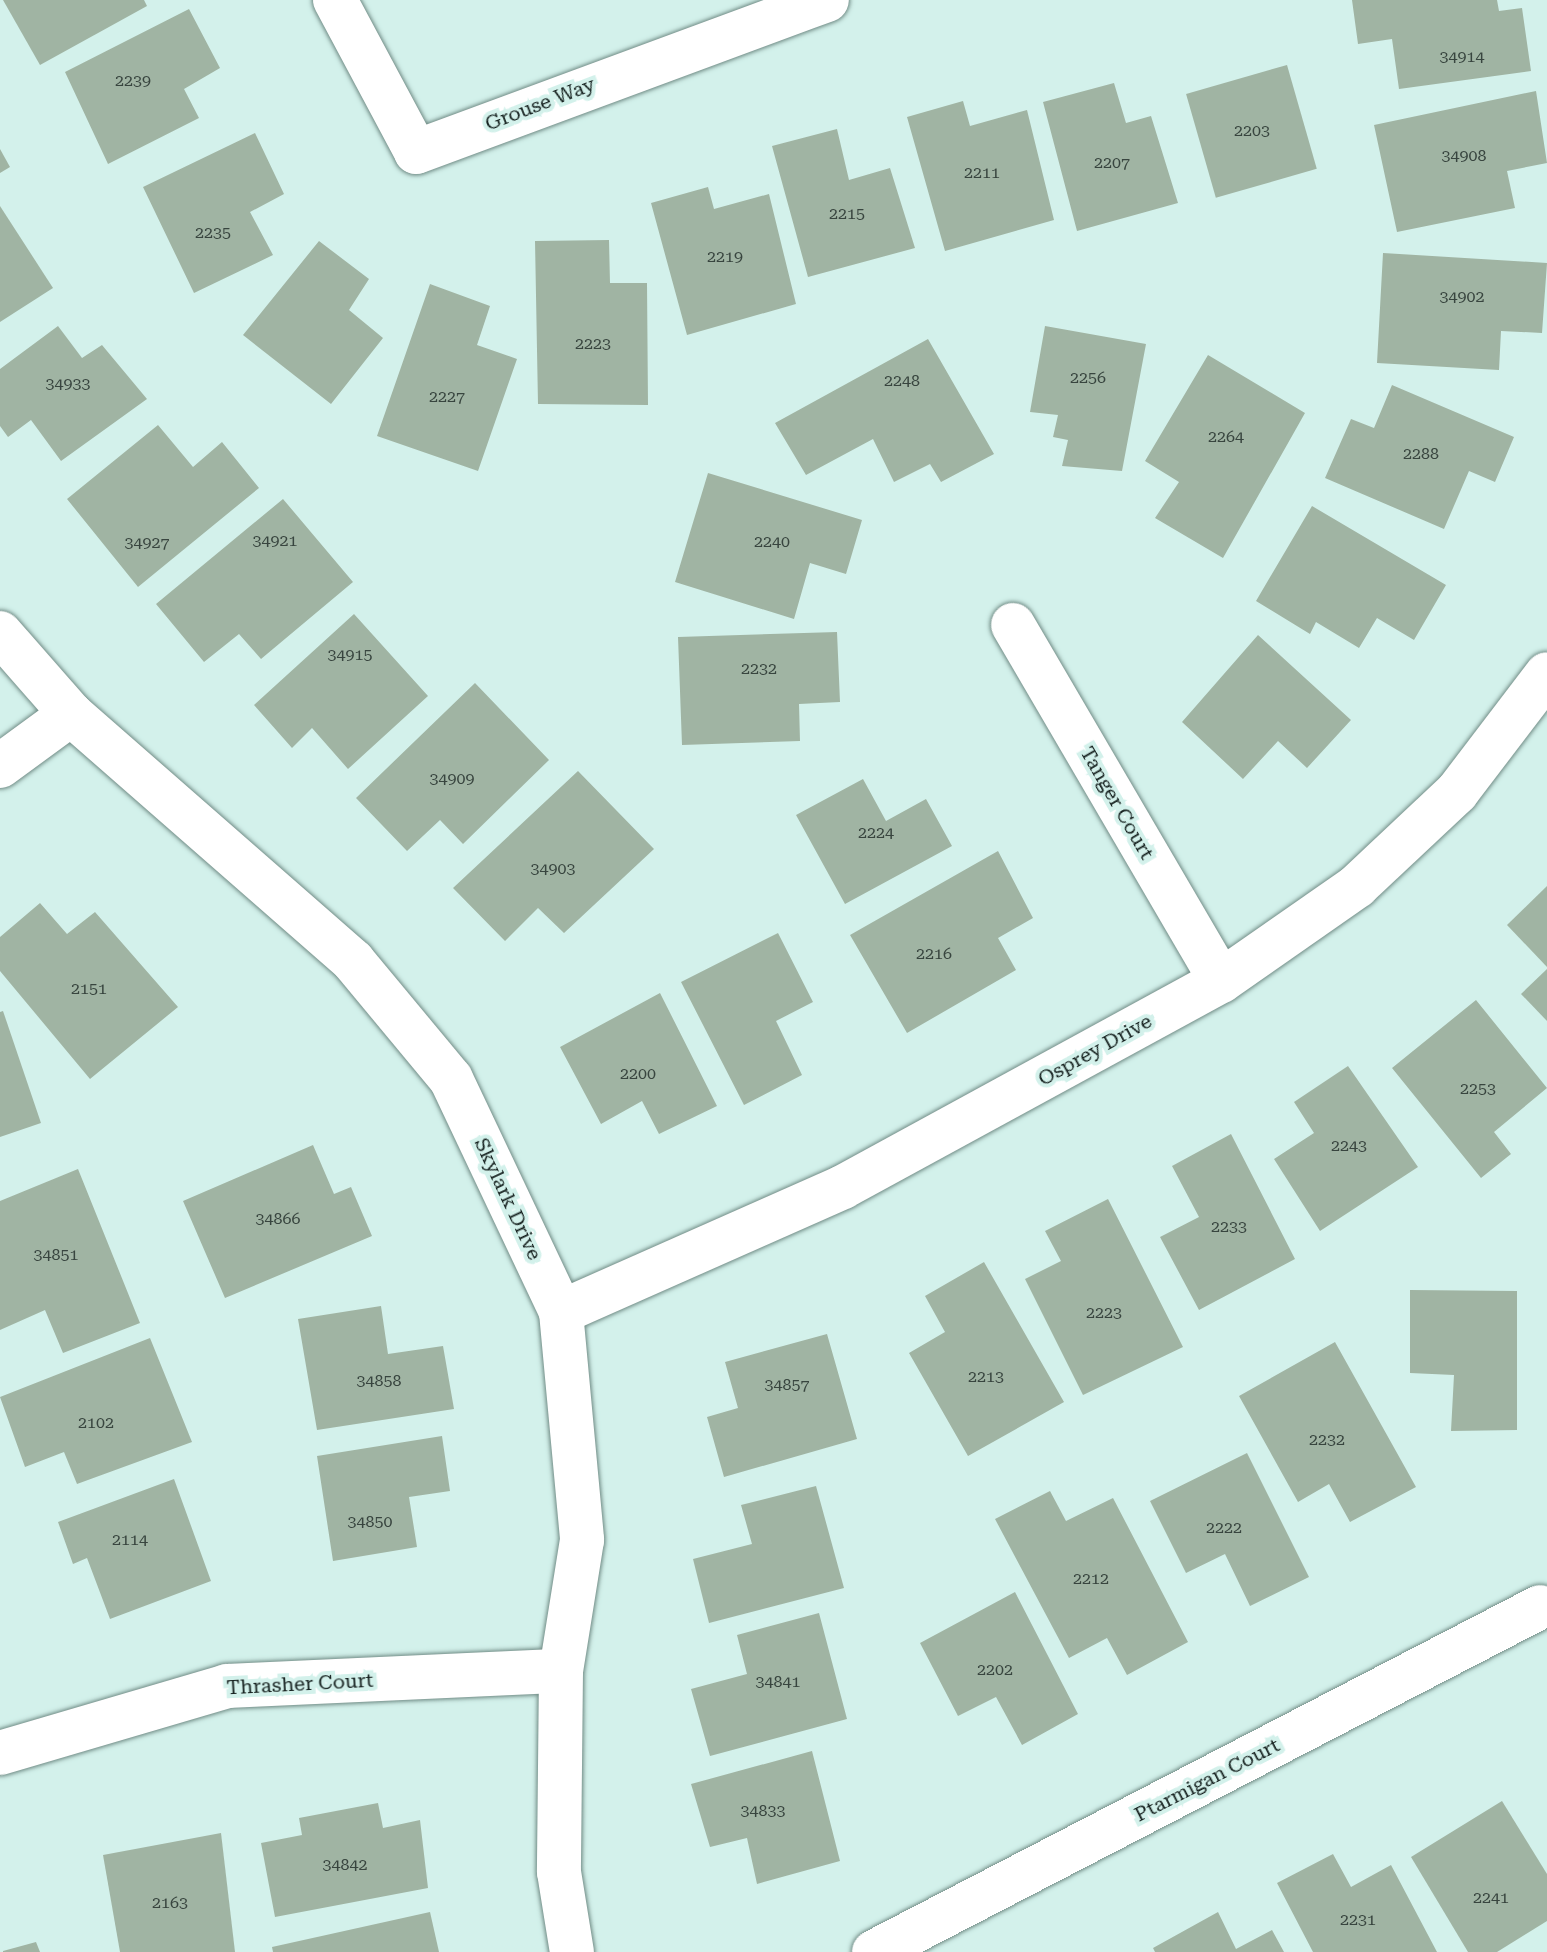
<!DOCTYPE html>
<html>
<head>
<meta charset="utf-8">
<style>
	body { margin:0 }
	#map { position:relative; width:1547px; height:1952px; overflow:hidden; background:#d3f1eb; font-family:"Roboto Serif",serif }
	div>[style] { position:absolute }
	.building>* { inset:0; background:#a0b4a3; transform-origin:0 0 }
	.roads { filter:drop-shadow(0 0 2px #718c86) drop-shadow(0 0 2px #718c86) }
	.minor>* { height:44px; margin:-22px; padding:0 22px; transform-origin:22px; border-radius:22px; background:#fff }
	span { translate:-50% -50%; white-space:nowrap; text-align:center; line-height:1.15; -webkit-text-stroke:8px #d3f1eb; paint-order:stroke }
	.number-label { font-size:16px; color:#38453f }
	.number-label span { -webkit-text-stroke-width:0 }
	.street-label { font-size:20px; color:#15201e }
</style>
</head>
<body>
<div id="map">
	<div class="building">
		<i style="clip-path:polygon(3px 0,144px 0,147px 6px,40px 65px)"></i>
		<i style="clip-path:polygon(1352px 0,1497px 0,1499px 11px,1522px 8px,1531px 71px,1399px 89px,1392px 39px,1358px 44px)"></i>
		<i style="clip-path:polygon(189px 9px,220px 68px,184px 89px,199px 118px,108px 164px,65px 72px)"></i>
		<i style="left:1287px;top:65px;width:108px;height:105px;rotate:74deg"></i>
		<i style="clip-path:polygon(1114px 83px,1126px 123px,1151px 116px,1178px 203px,1077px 231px,1043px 102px)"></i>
		<i style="clip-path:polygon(1536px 91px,1547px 163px,1507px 171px,1515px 208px,1397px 232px,1374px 125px)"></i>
		<i style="clip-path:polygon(963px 101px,970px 126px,1027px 110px,1054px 220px,945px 251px,907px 117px)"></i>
		<i style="clip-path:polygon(837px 129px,849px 180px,890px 168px,915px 248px,808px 277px,772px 146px)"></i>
		<i style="clip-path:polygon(255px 133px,284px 194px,250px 212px,273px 255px,194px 293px,143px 187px)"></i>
		<i style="clip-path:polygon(0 149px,10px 167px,0 173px)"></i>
		<i style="clip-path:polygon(708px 187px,714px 209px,769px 194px,796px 304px,687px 335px,651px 203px)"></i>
		<i style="clip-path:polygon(0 206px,53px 288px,0 322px)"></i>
		<i style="clip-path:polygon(609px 240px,610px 283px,647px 283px,648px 405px,538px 404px,535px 241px)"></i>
		<i style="clip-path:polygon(319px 241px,369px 279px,349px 310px,383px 338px,331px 404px,243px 335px)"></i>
		<i style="clip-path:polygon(1383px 253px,1547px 263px,1542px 333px,1501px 331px,1499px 370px,1377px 363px)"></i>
		<i style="clip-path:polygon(430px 284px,490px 306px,477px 345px,517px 359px,478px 471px,377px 436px)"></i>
		<i style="clip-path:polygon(58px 326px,82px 358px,102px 345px,147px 399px,61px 461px,31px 420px,8px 437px,0 426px,0 369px)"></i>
		<i style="clip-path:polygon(1045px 326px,1146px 344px,1122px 471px,1062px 466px,1068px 440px,1053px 437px,1058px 415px,1030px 412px)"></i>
		<i style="clip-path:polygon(928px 339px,994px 454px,941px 482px,930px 464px,894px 482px,873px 439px,806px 475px,775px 423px)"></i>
		<i style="clip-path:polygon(1208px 355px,1305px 413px,1223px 558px,1155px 518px,1179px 482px,1145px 461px)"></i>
		<i style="clip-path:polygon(1392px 385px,1514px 437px,1495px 482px,1469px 471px,1444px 529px,1325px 478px,1351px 419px,1374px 428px)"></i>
		<i style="clip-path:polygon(158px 425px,193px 467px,222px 442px,259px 488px,138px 587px,67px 499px)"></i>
		<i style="clip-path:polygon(708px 473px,862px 520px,846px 574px,810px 563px,794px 619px,675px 582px)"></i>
		<i style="clip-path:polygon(283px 499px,353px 582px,261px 659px,239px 634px,204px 662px,156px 604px)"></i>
		<i style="clip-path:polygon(1312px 506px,1446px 585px,1414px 640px,1377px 618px,1359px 648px,1316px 622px,1310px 634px,1256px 601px)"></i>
		<i style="clip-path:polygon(354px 614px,428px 696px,348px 769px,312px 728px,292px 748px,254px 705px)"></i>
		<i style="clip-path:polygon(837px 632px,840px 702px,799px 704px,800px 741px,682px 745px,678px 637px)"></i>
		<i style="clip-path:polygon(1258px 635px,1351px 720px,1307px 768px,1278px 741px,1243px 779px,1182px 722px)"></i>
		<i style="clip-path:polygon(475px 683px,549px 760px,463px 844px,440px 820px,407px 851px,356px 798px)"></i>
		<i style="clip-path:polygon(578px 771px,654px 849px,564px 933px,538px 908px,505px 941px,453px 888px)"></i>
		<i style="clip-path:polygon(863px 779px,886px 821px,926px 799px,952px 846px,845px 904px,796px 815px)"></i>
		<i style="clip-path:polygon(998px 851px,1033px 918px,998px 938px,1016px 970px,907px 1033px,850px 935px)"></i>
		<i style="clip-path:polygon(1547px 886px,1547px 967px,1507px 925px)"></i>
		<i style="clip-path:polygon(40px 903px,67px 934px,95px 912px,178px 1007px,90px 1079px,0 971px,0 937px)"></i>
		<i style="clip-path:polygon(778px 933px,813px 1002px,776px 1021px,802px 1075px,744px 1105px,681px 982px)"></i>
		<i style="clip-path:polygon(1547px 969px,1547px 1021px,1521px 994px)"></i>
		<i style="clip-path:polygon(660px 993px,717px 1106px,659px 1134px,642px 1101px,601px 1124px,560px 1047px)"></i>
		<i style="clip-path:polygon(1476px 1000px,1547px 1088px,1494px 1132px,1511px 1154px,1481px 1178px,1392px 1068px)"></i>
		<i style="clip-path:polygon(3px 1011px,41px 1123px,0 1137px,0 1012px)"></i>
		<i style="clip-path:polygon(1348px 1066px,1418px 1167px,1320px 1231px,1274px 1159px,1314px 1133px,1294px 1102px)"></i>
		<i style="clip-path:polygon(1231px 1134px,1295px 1259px,1199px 1310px,1160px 1237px,1199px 1217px,1172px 1166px)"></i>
		<i style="clip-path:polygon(313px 1145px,334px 1194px,351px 1187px,372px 1236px,225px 1298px,183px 1201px)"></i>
		<i style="clip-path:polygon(78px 1169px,140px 1323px,63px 1353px,45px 1310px,0 1330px,0 1201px)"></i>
		<i style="clip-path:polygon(1108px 1199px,1183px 1347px,1083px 1395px,1025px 1279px,1061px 1261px,1045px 1231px)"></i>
		<i style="clip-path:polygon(984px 1262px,1064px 1402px,968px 1456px,909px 1353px,945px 1332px,925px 1296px)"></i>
		<i style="clip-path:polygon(1410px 1290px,1517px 1291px,1517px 1430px,1451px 1431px,1454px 1375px,1410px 1373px)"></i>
		<i style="clip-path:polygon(381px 1306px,388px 1354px,443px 1346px,454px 1409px,317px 1430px,298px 1319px)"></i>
		<i style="clip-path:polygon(827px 1334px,857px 1439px,724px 1477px,707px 1417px,738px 1408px,725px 1362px)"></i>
		<i style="clip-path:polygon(150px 1338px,192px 1442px,77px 1484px,64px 1452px,25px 1467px,0 1397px)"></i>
		<i style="clip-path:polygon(1335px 1342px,1416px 1487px,1350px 1522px,1329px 1484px,1298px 1502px,1239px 1396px)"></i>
		<i style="clip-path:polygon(442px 1436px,450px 1491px,409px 1497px,417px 1547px,333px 1561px,317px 1456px)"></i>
		<i style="clip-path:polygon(1247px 1453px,1309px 1577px,1250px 1606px,1225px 1554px,1186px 1573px,1150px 1501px)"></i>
		<i style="clip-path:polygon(174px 1479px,211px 1581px,110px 1619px,87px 1558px,73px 1564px,58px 1522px)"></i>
		<i style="clip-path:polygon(816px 1486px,844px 1588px,709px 1623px,693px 1559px,752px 1544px,741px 1505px)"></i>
		<i style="clip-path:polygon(1050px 1491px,1066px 1521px,1113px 1498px,1188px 1642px,1127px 1675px,1107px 1638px,1069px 1658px,995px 1519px)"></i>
		<i style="clip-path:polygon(1015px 1592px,1078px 1714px,1022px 1745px,996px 1697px,958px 1716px,920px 1643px)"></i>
		<i style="clip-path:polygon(819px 1613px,847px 1719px,710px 1756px,691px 1689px,747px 1674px,737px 1635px)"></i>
		<i style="clip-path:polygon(812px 1751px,840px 1861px,757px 1884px,747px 1838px,710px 1847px,691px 1784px)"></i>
		<i style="clip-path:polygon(1502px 1801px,1547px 1874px,1547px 1921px,1497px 1952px,1468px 1952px,1411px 1857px)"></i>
		<i style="clip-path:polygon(378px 1803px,383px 1828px,420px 1820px,428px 1888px,275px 1917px,261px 1843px,302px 1835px,299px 1818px)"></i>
		<i style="clip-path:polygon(221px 1833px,235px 1952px,120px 1952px,103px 1855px)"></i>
		<i style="clip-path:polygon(1333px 1854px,1351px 1887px,1391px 1865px,1437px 1952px,1313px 1952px,1277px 1883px)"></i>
		<i style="clip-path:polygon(430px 1912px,439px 1952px,273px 1952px,272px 1947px)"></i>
		<i style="clip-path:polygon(1218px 1912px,1236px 1949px,1272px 1930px,1284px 1952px,1155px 1952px,1153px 1948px)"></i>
		<i style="clip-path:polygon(36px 1942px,40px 1952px,3px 1952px,3px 1951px)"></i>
	</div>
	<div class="roads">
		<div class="minor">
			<i style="left:335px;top:0;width:172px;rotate:61.9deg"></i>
			<i style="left:416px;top:152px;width:438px;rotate:-20.3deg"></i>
			<i style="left:1013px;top:625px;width:412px;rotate:59.7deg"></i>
			<i style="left:0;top:633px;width:108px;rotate:48.8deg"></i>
			<i style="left:71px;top:714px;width:375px;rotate:41.2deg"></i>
			<i style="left:353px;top:961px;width:153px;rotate:50.3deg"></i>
			<i style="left:451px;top:1079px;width:258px;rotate:64.7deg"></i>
			<i style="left:561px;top:1312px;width:229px;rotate:84.7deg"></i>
			<i style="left:582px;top:1540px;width:133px;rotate:99.1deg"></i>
			<i style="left:561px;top:1671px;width:201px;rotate:90.6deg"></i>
			<i style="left:559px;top:1872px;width:81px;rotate:80.8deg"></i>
			<i style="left:0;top:766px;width:88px;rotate:-36.2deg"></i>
			<i style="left:561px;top:1312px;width:308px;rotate:-23.9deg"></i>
			<i style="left:843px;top:1187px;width:430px;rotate:-28.6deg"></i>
			<i style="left:1221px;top:981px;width:166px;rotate:-34.9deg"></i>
			<i style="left:1357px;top:886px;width:137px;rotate:-43.2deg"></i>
			<i style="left:1457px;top:792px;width:148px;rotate:-52.7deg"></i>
			<i style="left:0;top:1753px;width:237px;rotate:-16.4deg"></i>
			<i style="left:227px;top:1686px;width:334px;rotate:-2.6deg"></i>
			<i style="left:874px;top:1952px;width:750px;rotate:-27.38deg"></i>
		</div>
	</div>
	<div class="number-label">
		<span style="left:1462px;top:57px">34914</span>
		<span style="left:133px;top:81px">2239</span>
		<span style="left:1252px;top:131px">2203</span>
		<span style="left:1464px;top:156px">34908</span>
		<span style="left:1112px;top:163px">2207</span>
		<span style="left:982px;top:173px">2211</span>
		<span style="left:847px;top:214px">2215</span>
		<span style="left:213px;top:233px">2235</span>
		<span style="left:725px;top:257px">2219</span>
		<span style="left:1462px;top:297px">34902</span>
		<span style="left:593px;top:344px">2223</span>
		<span style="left:1088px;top:378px">2256</span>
		<span style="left:902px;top:381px">2248</span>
		<span style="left:68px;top:384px">34933</span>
		<span style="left:447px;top:397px">2227</span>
		<span style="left:1226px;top:437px">2264</span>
		<span style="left:1421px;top:454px">2288</span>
		<span style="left:275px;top:541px">34921</span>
		<span style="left:772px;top:542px">2240</span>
		<span style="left:147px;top:543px">34927</span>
		<span style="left:350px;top:655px">34915</span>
		<span style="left:759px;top:669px">2232</span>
		<span style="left:452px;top:779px">34909</span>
		<span style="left:876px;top:833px">2224</span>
		<span style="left:553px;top:869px">34903</span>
		<span style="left:934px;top:954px">2216</span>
		<span style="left:89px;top:989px">2151</span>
		<span style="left:638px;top:1074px">2200</span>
		<span style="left:1478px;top:1089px">2253</span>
		<span style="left:1349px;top:1146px">2243</span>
		<span style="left:278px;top:1219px">34866</span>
		<span style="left:1229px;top:1227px">2233</span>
		<span style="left:56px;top:1255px">34851</span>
		<span style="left:1104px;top:1313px">2223</span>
		<span style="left:986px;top:1377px">2213</span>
		<span style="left:379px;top:1381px">34858</span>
		<span style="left:787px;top:1385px">34857</span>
		<span style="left:96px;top:1423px">2102</span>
		<span style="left:1327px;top:1440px">2232</span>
		<span style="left:370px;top:1522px">34850</span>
		<span style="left:1224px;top:1528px">2222</span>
		<span style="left:130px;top:1540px">2114</span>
		<span style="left:1091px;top:1579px">2212</span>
		<span style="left:995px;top:1670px">2202</span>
		<span style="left:778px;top:1682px">34841</span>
		<span style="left:763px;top:1811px">34833</span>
		<span style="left:345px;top:1865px">34842</span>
		<span style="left:1491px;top:1898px">2241</span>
		<span style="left:170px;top:1903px">2163</span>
		<span style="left:1358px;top:1920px">2231</span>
	</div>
	<div class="street-label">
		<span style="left:540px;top:104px;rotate:-21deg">Grouse Way</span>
		<span style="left:1117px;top:803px;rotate:60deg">Tanger Court</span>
		<span style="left:1095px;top:1050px;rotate:-29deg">Osprey Drive</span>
		<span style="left:508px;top:1199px;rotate:65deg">Skylark Drive</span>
		<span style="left:300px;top:1684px;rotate:-3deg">Thrasher Court</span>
		<span style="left:1207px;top:1780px;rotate:-27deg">Ptarmigan Court</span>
	</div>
</div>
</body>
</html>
